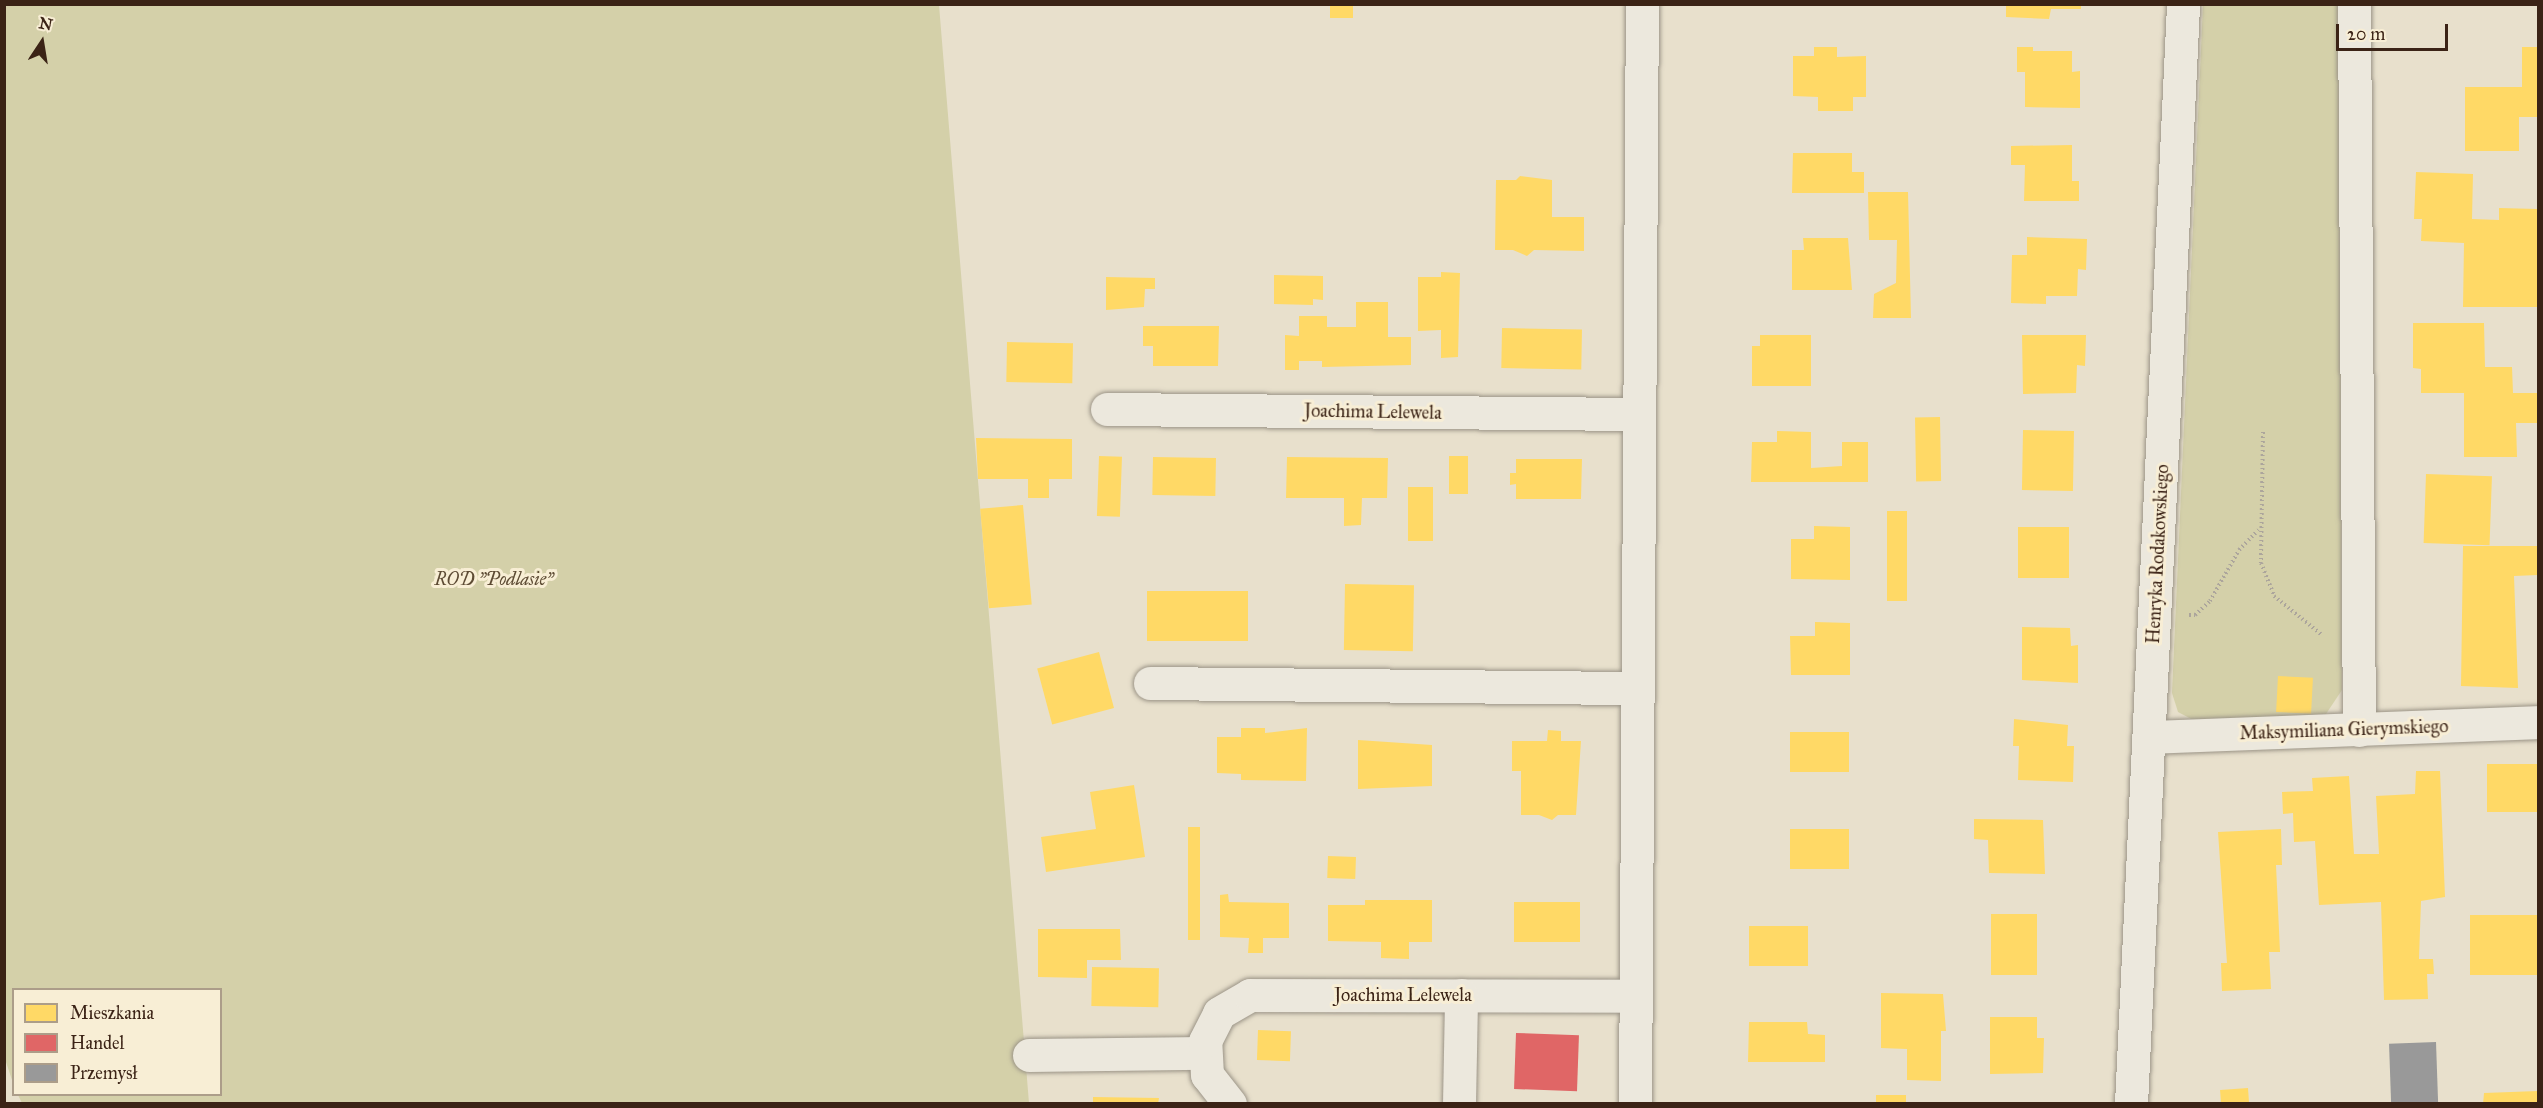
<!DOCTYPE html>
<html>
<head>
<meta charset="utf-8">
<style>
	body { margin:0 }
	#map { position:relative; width:2543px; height:1108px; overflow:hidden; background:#e8e0cc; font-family:"IM FELL Great Primer",serif }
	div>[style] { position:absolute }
	.green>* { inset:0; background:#d4d0a9 }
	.homes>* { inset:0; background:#ffd966; transform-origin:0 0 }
	.shops>* { inset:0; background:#e06666; transform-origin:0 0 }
	.industry>* { inset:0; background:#999; transform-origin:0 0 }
	.path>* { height:4px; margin-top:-2px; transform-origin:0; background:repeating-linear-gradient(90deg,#aca59c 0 1.5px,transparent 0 4.5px) }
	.roads { filter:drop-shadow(0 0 2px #9b9487) drop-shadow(0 0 2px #9b9487) }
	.minor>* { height:33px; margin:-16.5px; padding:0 16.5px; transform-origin:16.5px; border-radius:16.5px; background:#ece8dd }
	span { translate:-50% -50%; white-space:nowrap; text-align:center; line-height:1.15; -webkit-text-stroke:6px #f8eed5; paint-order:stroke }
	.street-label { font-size:18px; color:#3b2316 }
	.park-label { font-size:18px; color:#5d4b34; font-style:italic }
	.frame { position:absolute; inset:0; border:6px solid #3b2316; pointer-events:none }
	.legend { position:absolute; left:12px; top:988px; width:210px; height:108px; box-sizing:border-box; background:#f8eed5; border:2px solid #ac9d89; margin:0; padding:8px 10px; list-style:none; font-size:18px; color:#3b2316 }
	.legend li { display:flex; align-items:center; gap:12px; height:30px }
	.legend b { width:30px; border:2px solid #ac9d89 }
	.north { position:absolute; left:12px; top:12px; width:60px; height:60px; -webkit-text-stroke:4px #f8eed5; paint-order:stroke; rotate:12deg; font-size:16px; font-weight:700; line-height:24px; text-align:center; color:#3b2316 }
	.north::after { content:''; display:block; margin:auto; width:21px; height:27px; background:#3b2316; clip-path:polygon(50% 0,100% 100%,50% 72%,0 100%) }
	.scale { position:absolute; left:2336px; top:24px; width:112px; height:27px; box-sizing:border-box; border:3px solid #3b2316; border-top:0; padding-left:8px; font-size:18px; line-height:21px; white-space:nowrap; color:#3b2316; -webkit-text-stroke:4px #f8eed5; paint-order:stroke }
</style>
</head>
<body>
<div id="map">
	<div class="green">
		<i style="clip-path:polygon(5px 5px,939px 5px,1029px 1103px,22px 1103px,18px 1095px,220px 1094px,220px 990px,14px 990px,13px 1083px,5px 1059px)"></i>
		<i style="clip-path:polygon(2203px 5px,2339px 5px,2342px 690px,2326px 714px,2197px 722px,2178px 712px,2172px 693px)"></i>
	</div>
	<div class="homes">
		<i style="left:1330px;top:4px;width:23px;height:14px"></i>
		<i style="clip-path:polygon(2006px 4px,2081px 4px,2081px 9px,2051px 9px,2049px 19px,2006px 17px)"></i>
		<i style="clip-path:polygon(1814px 47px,1837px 47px,1837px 57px,1866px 56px,1866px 97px,1853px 97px,1853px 111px,1818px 111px,1818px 97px,1793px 96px,1793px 56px,1814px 56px)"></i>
		<i style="clip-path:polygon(2017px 47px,2033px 47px,2033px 51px,2072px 51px,2072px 72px,2080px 71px,2080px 108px,2025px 107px,2025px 72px,2017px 72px)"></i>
		<i style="clip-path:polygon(2522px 47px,2538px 47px,2538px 117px,2519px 117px,2519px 151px,2465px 151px,2465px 87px,2522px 87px)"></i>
		<i style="clip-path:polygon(2072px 145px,2072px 181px,2079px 181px,2079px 201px,2024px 201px,2025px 165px,2011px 165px,2011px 146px)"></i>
		<i style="clip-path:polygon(1793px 153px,1852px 153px,1852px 172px,1864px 172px,1864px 193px,1792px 193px)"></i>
		<i style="clip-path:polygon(2416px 172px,2473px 174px,2472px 219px,2499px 220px,2499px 208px,2538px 209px,2538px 307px,2463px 307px,2464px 243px,2421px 241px,2422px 219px,2414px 219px)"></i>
		<i style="clip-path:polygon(1520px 176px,1552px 180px,1552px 217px,1584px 217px,1584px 251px,1534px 250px,1527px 256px,1513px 250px,1495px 250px,1496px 180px,1516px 180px)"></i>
		<i style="clip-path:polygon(1868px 192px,1908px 192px,1911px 318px,1873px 318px,1874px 294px,1896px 283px,1897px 240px,1869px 240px)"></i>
		<i style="clip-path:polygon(2027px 237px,2087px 239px,2086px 270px,2078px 269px,2077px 296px,2046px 296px,2046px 304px,2011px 303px,2012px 255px,2027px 255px)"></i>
		<i style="clip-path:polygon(1803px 238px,1848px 238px,1852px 290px,1792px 290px,1792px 250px,1804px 250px)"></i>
		<i style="clip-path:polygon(1441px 272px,1460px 273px,1458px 357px,1441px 358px,1441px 330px,1418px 331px,1418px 277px,1441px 277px)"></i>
		<i style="clip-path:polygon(1274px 275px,1323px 276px,1323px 300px,1313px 299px,1313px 305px,1274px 304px)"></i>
		<i style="clip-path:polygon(1106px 277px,1155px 278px,1155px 289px,1145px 289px,1144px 307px,1106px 310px)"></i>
		<i style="clip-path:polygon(1356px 302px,1388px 302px,1388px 337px,1411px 337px,1411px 365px,1322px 367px,1322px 361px,1299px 361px,1299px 370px,1285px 370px,1285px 335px,1299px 336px,1299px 316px,1327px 316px,1327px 327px,1356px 327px)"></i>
		<i style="clip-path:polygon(2413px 323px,2484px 323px,2485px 367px,2512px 367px,2513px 393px,2538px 393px,2538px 423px,2516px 423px,2517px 457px,2464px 457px,2464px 393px,2421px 393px,2421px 369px,2413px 368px)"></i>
		<i style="clip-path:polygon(1143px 326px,1219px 326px,1218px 366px,1153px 366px,1153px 346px,1143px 346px)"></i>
		<i style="left:1502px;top:328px;width:80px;height:40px;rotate:1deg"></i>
		<i style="clip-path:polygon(1760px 335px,1811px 335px,1811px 386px,1752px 386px,1752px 346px,1760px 346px)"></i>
		<i style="clip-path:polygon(2022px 335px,2086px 335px,2085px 366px,2077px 365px,2076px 393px,2023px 394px)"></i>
		<i style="left:1007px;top:342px;width:66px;height:40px;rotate:1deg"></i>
		<i style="left:1940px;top:417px;width:64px;height:25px;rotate:89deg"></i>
		<i style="left:2023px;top:430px;width:51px;height:60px;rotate:1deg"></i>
		<i style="clip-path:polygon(1777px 431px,1811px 432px,1811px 468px,1842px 466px,1842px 442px,1868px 442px,1868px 482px,1751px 482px,1752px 442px,1777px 442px)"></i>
		<i style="clip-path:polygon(976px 438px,1072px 439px,1072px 479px,1049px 479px,1049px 498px,1028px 498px,1028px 479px,978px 479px)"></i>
		<i style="left:1099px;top:456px;width:23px;height:60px;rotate:2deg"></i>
		<i style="left:1449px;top:456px;width:19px;height:38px"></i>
		<i style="left:1153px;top:457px;width:63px;height:38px;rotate:1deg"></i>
		<i style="clip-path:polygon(1287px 457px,1388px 458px,1387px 498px,1362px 498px,1361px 525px,1344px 526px,1344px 498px,1286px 498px)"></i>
		<i style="clip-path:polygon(1516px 459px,1582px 459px,1581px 499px,1516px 499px,1516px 484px,1510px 485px,1510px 473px,1516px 473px)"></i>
		<i style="left:2426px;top:474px;width:66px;height:69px;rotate:2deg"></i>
		<i style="left:1408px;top:487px;width:25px;height:54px"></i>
		<i style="left:1023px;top:505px;width:100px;height:43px;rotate:85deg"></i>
		<i style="left:1887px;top:511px;width:20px;height:90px"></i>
		<i style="clip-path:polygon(1814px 526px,1850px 527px,1850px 580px,1791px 579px,1791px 539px,1814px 539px)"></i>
		<i style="left:2018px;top:527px;width:51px;height:51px"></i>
		<i style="clip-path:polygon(2463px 546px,2538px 546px,2538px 575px,2514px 576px,2518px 688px,2461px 686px)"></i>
		<i style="left:1345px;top:584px;width:69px;height:66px;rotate:1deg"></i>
		<i style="left:1147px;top:591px;width:101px;height:50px"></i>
		<i style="clip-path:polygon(1815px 622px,1850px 623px,1850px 675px,1791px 675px,1790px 636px,1815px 636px)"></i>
		<i style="clip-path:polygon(2022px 627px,2070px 628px,2071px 646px,2078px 645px,2078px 683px,2022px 680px)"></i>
		<i style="left:1099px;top:652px;width:58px;height:64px;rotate:75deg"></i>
		<i style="left:2278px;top:676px;width:35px;height:36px;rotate:3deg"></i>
		<i style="clip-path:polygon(2014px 719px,2068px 725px,2067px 746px,2074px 746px,2073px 782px,2018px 780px,2019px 746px,2013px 746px)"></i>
		<i style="clip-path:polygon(1241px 728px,1265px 728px,1265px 733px,1307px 728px,1306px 781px,1241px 780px,1241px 774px,1217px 773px,1217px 737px,1241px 737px)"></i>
		<i style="clip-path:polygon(1548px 730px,1561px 731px,1561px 741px,1581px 741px,1576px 815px,1558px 815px,1552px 820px,1539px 815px,1521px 815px,1521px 771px,1512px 771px,1512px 741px,1547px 741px)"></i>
		<i style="left:1790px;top:732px;width:59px;height:40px"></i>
		<i style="clip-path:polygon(1358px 740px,1432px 745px,1432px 786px,1358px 789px)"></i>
		<i style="left:2538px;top:764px;width:48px;height:51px;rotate:90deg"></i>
		<i style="clip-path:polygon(2416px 771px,2440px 771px,2445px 897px,2421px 901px,2419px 959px,2433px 959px,2434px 974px,2427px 974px,2428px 999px,2384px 1000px,2381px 902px,2319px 905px,2315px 841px,2294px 842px,2293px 813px,2283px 814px,2282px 792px,2313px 791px,2312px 778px,2349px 776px,2354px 854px,2379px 854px,2376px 796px,2415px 794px)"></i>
		<i style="clip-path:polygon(1134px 785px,1145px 857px,1046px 872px,1041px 837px,1096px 829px,1090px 792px)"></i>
		<i style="clip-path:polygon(1974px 819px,2043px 820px,2045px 874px,1989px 873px,1988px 840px,1974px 839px)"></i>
		<i style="left:1188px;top:827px;width:12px;height:113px"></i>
		<i style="left:1790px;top:829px;width:59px;height:40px"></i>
		<i style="clip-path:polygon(2281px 829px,2282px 865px,2276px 865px,2280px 952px,2269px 952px,2271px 989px,2222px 991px,2221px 963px,2227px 963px,2218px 832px)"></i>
		<i style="left:1328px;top:856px;width:28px;height:22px;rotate:2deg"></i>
		<i style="clip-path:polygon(1228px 894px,1229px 902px,1289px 903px,1289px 938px,1263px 938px,1263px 953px,1248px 953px,1249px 938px,1220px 937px,1220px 895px)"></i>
		<i style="clip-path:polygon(1365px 900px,1432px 900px,1432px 942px,1409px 942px,1409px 959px,1381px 958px,1381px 942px,1328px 941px,1328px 905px,1365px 905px)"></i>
		<i style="left:1514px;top:902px;width:66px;height:40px"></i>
		<i style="left:1991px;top:914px;width:46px;height:61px"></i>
		<i style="left:2538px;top:915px;width:60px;height:68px;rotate:90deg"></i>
		<i style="left:1749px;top:926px;width:59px;height:40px"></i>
		<i style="clip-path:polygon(1038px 929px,1120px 929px,1121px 960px,1087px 960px,1087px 978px,1038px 977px)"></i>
		<i style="left:1092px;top:967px;width:67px;height:39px;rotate:1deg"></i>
		<i style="clip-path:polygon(1881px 993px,1943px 994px,1946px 1031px,1941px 1031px,1941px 1081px,1907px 1080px,1907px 1049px,1881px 1048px)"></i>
		<i style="clip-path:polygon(1990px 1017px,2037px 1017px,2037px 1038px,2044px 1038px,2043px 1073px,1990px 1074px)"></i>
		<i style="clip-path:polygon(1749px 1022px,1807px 1022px,1808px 1034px,1825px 1035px,1825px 1062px,1748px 1062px)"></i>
		<i style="left:1258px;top:1030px;width:33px;height:30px;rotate:2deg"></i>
		<i style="left:2248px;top:1088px;width:16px;height:28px;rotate:86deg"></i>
		<i style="clip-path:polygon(2538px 1091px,2538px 1104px,2483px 1104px,2484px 1093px)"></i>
		<i style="left:1876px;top:1095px;width:30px;height:9px"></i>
		<i style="clip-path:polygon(1093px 1097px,1159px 1098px,1158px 1104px,1093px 1104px)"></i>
	</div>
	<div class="shops">
		<i style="left:1516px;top:1033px;width:63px;height:56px;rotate:2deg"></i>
	</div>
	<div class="industry">
		<i style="left:2436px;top:1042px;width:62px;height:47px;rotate:88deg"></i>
	</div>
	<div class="path">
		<i style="left:2263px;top:432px;width:131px;rotate:90.9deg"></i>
		<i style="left:2261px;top:563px;width:35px;rotate:68deg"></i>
		<i style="left:2274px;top:596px;width:62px;rotate:39.1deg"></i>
		<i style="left:2189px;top:615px;width:6px"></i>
		<i style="left:2195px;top:615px;width:21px;rotate:-43deg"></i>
		<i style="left:2210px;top:601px;width:59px;rotate:-60.4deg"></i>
		<i style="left:2239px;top:550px;width:28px;rotate:-46deg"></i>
	</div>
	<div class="roads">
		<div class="minor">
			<i style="left:2354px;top:4px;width:726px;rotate:89.61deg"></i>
			<i style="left:1107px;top:409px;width:532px;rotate:0.54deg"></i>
			<i style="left:1150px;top:683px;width:488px;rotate:0.6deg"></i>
			<i style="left:2150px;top:737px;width:388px;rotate:-2.2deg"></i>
			<i style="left:1029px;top:1055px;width:174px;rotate:-0.7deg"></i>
			<i style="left:1230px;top:1104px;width:37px;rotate:-128deg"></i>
			<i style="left:1207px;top:1075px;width:34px;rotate:-93deg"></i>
			<i style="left:1205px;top:1041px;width:31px;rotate:-63deg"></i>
			<i style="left:1219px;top:1013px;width:36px;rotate:-30deg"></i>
			<i style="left:1250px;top:995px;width:386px;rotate:0.1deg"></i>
			<i style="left:1459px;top:1104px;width:109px;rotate:-88.9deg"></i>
			<i style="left:1635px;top:1104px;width:1100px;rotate:-89.64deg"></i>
			<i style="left:2131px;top:1104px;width:1101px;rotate:-87.29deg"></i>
		</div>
	</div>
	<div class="street-label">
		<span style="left:1373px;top:412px;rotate:1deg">Joachima Lelewela</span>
		<span style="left:2158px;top:554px;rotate:-87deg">Henryka Rodakowskiego</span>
		<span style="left:2344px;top:730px;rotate:-2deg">Maksymiliana Gierymskiego</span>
		<span style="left:1403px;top:995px">Joachima Lelewela</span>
	</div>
	<div class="park-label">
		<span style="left:494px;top:579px">ROD "Podlasie"</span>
	</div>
	<div class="frame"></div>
	<ul class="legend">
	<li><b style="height:16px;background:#ffd966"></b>Mieszkania</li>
	<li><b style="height:16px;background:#e06666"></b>Handel</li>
	<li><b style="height:16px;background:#999"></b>Przemysł</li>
	</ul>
	<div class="north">N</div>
	<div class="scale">20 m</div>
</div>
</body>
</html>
